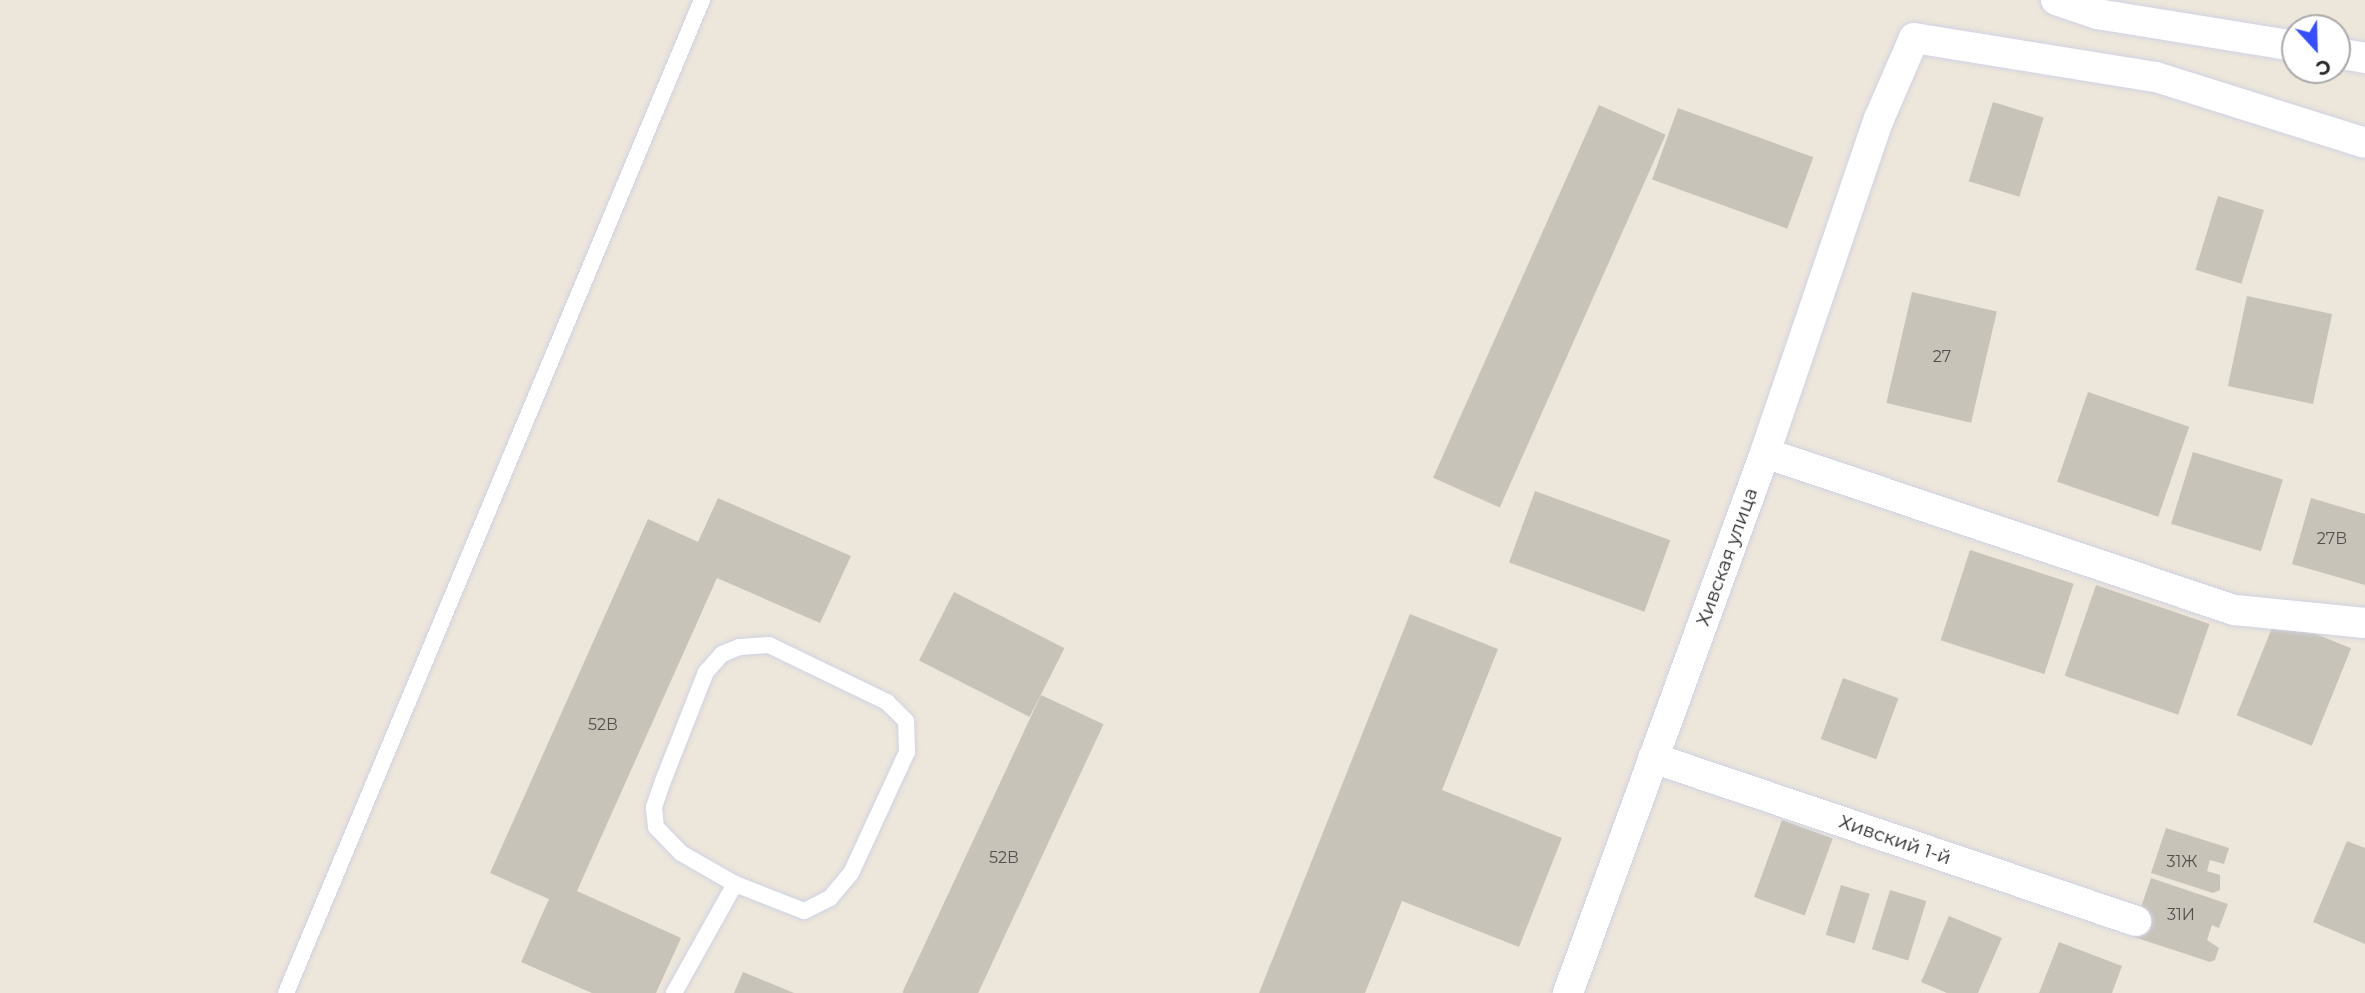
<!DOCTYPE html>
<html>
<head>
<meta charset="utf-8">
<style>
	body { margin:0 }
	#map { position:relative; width:2365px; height:993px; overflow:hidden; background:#ede6da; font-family:Montserrat,sans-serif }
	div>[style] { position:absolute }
	.building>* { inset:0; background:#c8c3b9; transform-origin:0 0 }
	.roads { filter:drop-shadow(0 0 2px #cfd2e4) drop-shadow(0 0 2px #cfd2e4) }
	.service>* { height:16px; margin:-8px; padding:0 8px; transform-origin:8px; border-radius:8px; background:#fff }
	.minor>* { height:30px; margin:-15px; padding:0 15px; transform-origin:15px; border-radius:15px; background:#fff }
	span { translate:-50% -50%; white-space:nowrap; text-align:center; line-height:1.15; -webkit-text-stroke:5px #fff; paint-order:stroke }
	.number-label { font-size:16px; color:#51504d }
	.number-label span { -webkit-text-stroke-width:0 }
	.street-label { font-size:19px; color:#292929 }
	.north { position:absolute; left:2281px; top:14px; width:70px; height:70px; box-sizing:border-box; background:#fff; border:2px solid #a9a9a9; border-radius:50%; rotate:158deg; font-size:19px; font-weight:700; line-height:28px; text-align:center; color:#292929 }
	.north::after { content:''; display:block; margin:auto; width:24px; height:32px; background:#354fff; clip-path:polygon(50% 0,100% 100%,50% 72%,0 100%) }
</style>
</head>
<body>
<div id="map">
	<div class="building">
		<i style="left:1993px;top:102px;width:53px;height:83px;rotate:17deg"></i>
		<i style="left:1599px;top:105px;width:73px;height:408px;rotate:24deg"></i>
		<i style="left:1678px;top:108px;width:144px;height:76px;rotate:20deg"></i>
		<i style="left:2218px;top:196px;width:48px;height:77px;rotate:17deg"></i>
		<i style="left:1912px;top:292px;width:87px;height:114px;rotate:13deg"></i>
		<i style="left:2247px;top:296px;width:87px;height:92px;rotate:12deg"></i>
		<i style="left:2088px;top:392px;width:107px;height:95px;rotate:19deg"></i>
		<i style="left:2193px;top:452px;width:94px;height:75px;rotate:17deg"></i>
		<i style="left:1535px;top:491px;width:144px;height:76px;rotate:20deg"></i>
		<i style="clip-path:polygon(718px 498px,851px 556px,820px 623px,717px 578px,577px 891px,681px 938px,656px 993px,592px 993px,521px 962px,549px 899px,490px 873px,648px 519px,698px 542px)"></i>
		<i style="clip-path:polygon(2311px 498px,2365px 514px,2365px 585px,2292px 564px)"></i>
		<i style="left:1970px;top:550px;width:109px;height:95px;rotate:18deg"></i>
		<i style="left:2096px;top:585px;width:120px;height:96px;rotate:19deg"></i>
		<i style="left:954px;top:592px;width:124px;height:77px;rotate:27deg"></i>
		<i style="clip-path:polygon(1410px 614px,1498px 649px,1442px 790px,1562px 838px,1519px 947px,1402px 901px,1365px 993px,1259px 993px)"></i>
		<i style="left:2276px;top:618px;width:81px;height:105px;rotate:22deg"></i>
		<i style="left:1843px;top:678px;width:59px;height:65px;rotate:20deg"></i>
		<i style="left:1041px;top:695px;width:69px;height:328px;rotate:25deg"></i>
		<i style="left:1782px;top:820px;width:54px;height:82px;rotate:20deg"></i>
		<i style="clip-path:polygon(2166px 828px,2229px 848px,2224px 864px,2210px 860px,2207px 871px,2220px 875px,2220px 890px,2213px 893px,2151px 873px)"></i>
		<i style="clip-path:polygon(2347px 841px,2365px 848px,2365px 944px,2313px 922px)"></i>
		<i style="clip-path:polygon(2151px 878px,2228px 904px,2219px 928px,2212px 925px,2207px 940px,2219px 948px,2215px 960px,2210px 962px,2131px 936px)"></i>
		<i style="left:1841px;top:885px;width:30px;height:52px;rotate:17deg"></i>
		<i style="left:1890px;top:890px;width:38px;height:62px;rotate:17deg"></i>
		<i style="clip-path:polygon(1949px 916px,2002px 938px,1978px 993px,1947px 993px,1921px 982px)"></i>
		<i style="clip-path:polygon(2059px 942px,2122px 966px,2112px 993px,2039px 993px)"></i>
		<i style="clip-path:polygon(743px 972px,794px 993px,734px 993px)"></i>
	</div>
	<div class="roads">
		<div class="service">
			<i style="left:769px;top:645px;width:131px;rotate:25.8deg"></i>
			<i style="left:887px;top:702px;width:27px;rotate:45deg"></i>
			<i style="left:906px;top:721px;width:31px;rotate:88deg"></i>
			<i style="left:907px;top:752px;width:133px;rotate:114.8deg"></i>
			<i style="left:851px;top:873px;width:33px;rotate:130deg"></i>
			<i style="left:830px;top:898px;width:29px;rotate:153deg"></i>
			<i style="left:804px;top:911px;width:74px;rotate:-158.6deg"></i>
			<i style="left:735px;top:884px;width:62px;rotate:-150.1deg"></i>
			<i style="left:681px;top:853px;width:36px;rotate:-134deg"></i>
			<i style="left:656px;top:827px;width:20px;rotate:-96deg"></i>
			<i style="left:654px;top:807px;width:28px;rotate:-71deg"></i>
			<i style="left:663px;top:781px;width:117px;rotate:-68.5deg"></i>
			<i style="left:706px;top:672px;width:24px;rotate:-48deg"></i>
			<i style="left:722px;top:654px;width:18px;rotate:-22deg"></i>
			<i style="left:739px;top:647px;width:30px;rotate:-4deg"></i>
			<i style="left:286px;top:993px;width:1077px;rotate:-67.27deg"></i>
			<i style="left:674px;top:993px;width:125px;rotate:-60.8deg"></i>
		</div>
		<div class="minor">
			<i style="left:2056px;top:0;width:43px;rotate:18.9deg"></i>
			<i style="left:2097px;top:14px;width:201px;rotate:9.2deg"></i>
			<i style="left:2337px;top:53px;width:28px;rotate:10deg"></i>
			<i style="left:1765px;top:453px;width:496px;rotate:18.5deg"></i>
			<i style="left:2235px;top:610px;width:131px;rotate:5.7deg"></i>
			<i style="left:1653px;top:758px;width:510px;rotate:18.65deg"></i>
			<i style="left:1568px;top:993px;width:575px;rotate:-69.96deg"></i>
			<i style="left:1765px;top:453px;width:353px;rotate:-71.2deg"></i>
			<i style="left:1879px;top:119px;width:88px;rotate:-66.6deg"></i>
			<i style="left:1914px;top:38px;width:245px;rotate:9.2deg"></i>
			<i style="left:2156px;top:77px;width:219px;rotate:17.5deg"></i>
		</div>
	</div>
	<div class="number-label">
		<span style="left:1942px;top:357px">27</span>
		<span style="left:2332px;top:539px">27В</span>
		<span style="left:603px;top:725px">52В</span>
		<span style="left:1004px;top:858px">52В</span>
		<span style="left:2182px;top:862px">31Ж</span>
		<span style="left:2181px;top:915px">31И</span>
	</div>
	<div class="street-label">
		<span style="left:1727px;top:557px;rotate:-70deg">Хивская улица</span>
		<span style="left:1895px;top:840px;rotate:19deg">Хивский 1-й</span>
	</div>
	<div class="north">С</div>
</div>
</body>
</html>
